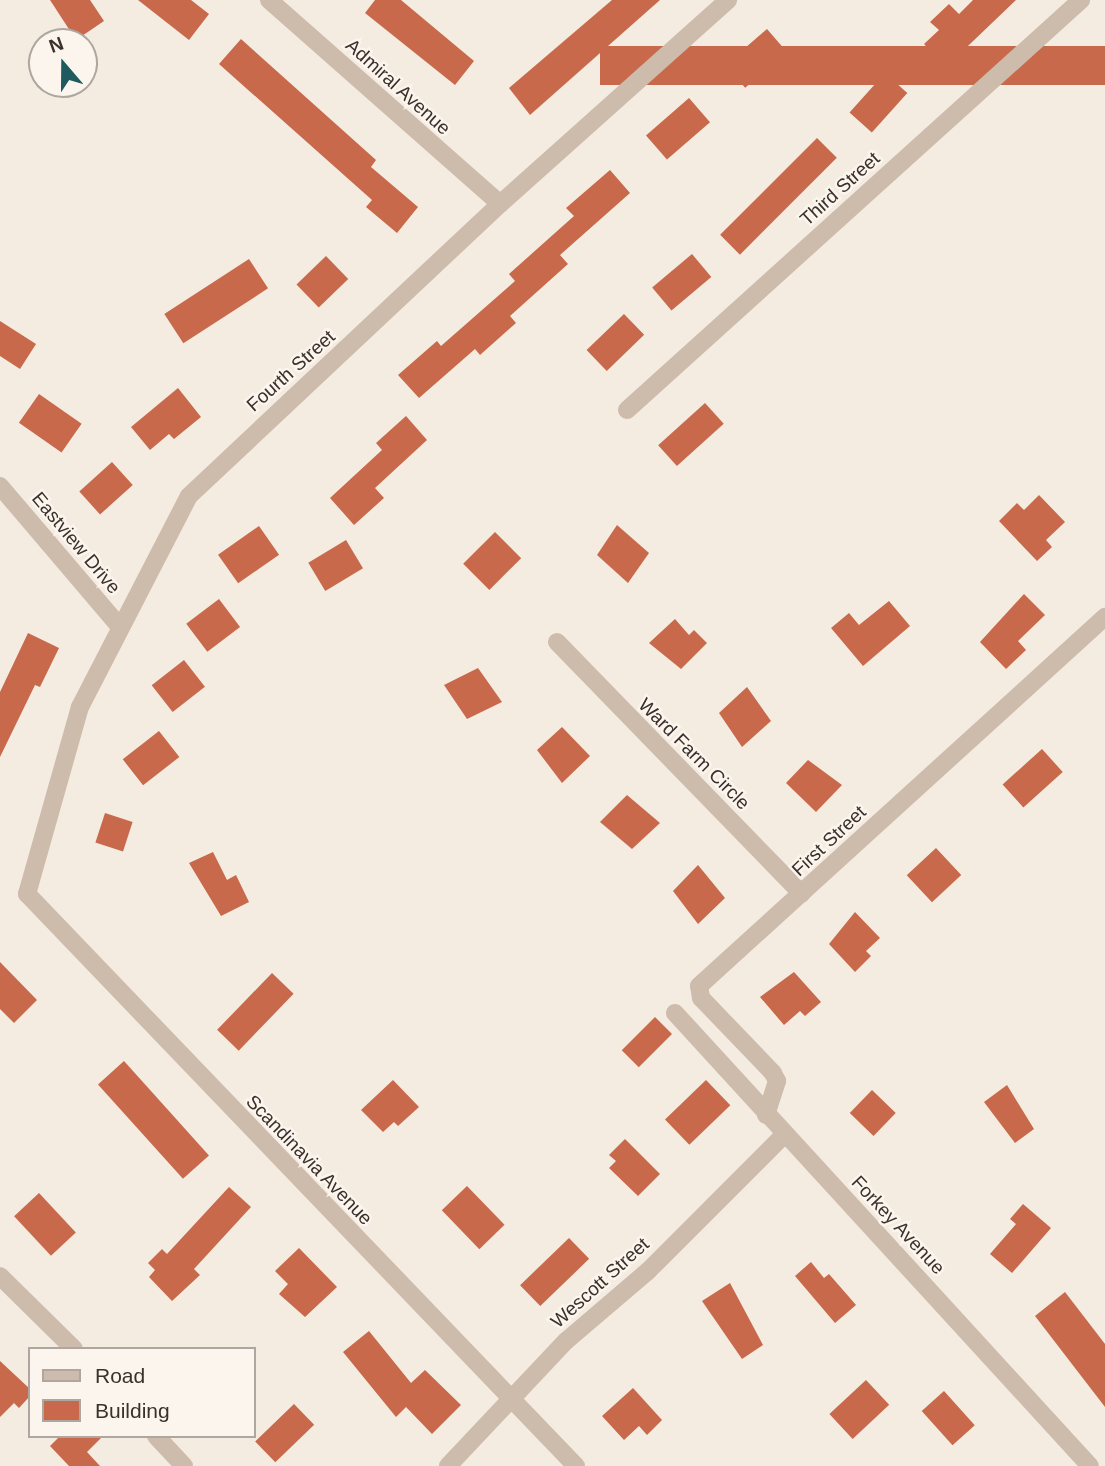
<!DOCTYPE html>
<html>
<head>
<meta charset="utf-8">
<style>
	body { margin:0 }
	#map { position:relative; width:1105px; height:1466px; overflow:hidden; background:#f4ebe1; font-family:Arial,sans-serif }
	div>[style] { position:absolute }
	.building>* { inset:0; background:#c8694b; transform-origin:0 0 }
	.street>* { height:18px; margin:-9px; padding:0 9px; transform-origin:9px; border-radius:9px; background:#cdbbac }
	span { translate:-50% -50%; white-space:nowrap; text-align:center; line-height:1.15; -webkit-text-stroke:5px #fbf5ee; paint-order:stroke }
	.street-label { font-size:19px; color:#3b302b }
	.legend { position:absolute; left:28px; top:1347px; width:228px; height:91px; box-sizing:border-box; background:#fbf5ee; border:2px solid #aea6a0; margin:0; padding:9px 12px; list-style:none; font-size:21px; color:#3b302b }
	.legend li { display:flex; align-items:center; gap:14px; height:35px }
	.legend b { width:35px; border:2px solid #aea6a0 }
	.north { position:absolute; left:28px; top:28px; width:70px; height:70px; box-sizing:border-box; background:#fbf5ee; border:2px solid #aea6a0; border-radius:50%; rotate:340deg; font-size:19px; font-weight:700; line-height:28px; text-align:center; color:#3b302b }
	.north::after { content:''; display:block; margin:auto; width:24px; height:32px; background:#1f5a5e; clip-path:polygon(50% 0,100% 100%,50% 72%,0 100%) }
</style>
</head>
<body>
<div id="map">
	<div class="building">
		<i style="clip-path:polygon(50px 0,90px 0,104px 21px,76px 40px)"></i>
		<i style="clip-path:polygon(138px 0,191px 0,209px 14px,189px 40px)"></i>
		<i style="clip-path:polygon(375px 0,401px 0,474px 61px,455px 85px,365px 13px)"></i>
		<i style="clip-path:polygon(612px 0,660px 0,530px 115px,509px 88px)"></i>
		<i style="clip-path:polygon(973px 0,1016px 0,946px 67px,924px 44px,939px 30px,930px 22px,949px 4px,959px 14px)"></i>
		<i style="left:767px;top:29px;width:30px;height:55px;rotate:49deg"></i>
		<i style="clip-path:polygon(241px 39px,376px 160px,371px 167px,418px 207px,397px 233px,366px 207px,372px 200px,219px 64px)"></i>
		<i style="left:1105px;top:46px;width:39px;height:505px;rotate:90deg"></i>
		<i style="left:885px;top:73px;width:30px;height:53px;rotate:42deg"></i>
		<i style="left:689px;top:98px;width:32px;height:57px;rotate:49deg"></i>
		<i style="left:817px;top:138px;width:28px;height:137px;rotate:45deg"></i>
		<i style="clip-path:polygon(610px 170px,630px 193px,560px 255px,568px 264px,510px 316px,516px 323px,480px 355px,475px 349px,419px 398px,398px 375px,437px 341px,441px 346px,515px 281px,509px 274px,574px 216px,566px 208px)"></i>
		<i style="left:692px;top:254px;width:30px;height:52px;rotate:50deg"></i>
		<i style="left:326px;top:256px;width:32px;height:41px;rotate:46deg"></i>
		<i style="left:249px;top:259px;width:35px;height:101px;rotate:57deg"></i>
		<i style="left:624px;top:314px;width:29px;height:52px;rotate:46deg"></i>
		<i style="clip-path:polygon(0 321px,36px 344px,20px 369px,0 356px)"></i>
		<i style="clip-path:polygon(178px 388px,201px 417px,174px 439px,169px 434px,150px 450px,131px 427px)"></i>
		<i style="left:39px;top:394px;width:52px;height:35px;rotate:35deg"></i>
		<i style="left:705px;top:403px;width:28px;height:63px;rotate:48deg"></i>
		<i style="clip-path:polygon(406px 416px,427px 440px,375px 488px,384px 498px,354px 525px,330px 498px,382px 450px,376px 443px)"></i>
		<i style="left:112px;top:462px;width:31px;height:44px;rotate:48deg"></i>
		<i style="clip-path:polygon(1039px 495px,1065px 522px,1046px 540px,1052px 547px,1037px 561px,999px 521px,1017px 503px,1024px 510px)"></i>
		<i style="clip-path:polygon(617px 525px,649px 553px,628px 583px,597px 555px)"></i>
		<i style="left:259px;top:526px;width:35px;height:50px;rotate:55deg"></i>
		<i style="left:495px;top:532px;width:37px;height:45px;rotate:45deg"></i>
		<i style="left:346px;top:540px;width:33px;height:44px;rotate:59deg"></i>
		<i style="clip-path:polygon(1024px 594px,1045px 615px,1018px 641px,1026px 650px,1006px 669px,980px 642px)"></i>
		<i style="left:219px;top:599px;width:35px;height:41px;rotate:53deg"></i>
		<i style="clip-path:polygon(889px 601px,910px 626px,863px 666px,831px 628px,849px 613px,859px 625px)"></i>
		<i style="clip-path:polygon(675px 619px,689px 635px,694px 630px,707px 643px,681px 669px,649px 643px)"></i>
		<i style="clip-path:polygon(28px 633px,59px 648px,40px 687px,35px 685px,0 757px,0 692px)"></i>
		<i style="left:184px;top:660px;width:34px;height:41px;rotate:52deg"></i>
		<i style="clip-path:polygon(478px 668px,502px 702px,467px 719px,444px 685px)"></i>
		<i style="clip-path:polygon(747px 687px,771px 721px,742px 747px,719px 713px)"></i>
		<i style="clip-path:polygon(562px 727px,590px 756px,562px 783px,537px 750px)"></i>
		<i style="left:159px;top:731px;width:33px;height:46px;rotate:52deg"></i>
		<i style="left:1042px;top:749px;width:31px;height:53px;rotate:48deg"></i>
		<i style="clip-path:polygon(808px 760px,842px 785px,816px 812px,786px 783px)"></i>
		<i style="clip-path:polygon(627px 795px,660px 823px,632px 849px,600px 822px)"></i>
		<i style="left:105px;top:813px;width:29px;height:31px;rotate:18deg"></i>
		<i style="left:936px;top:848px;width:37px;height:40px;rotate:47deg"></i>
		<i style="clip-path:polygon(213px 852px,227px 880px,236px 875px,249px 902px,221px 916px,189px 863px)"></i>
		<i style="clip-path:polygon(698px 865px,725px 898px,698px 924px,673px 891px)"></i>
		<i style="clip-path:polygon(855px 912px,880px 938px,866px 951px,871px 956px,855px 972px,829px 944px)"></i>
		<i style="clip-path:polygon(0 962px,37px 1000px,14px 1023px,0 1009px)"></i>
		<i style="clip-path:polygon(794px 972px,821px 1002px,805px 1016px,800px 1011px,784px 1025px,760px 997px)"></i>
		<i style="left:272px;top:973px;width:30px;height:79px;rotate:44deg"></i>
		<i style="left:655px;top:1017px;width:24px;height:47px;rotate:45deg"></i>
		<i style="left:124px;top:1061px;width:127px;height:35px;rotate:48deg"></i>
		<i style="clip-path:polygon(393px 1080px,419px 1107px,398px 1126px,394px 1122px,383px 1132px,361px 1110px)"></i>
		<i style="left:706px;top:1080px;width:35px;height:57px;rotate:46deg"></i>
		<i style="clip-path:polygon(1007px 1085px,1034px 1129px,1015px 1143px,984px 1102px)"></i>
		<i style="left:872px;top:1090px;width:33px;height:32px;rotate:44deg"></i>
		<i style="clip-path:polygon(625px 1139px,660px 1174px,638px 1196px,609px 1168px,616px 1161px,609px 1155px)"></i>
		<i style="left:467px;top:1186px;width:54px;height:35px;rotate:46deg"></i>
		<i style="clip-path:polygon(229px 1187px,251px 1207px,194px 1269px,200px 1275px,172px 1301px,149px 1277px,155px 1270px,148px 1263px,162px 1249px,167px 1254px)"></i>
		<i style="left:39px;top:1193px;width:54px;height:34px;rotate:47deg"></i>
		<i style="clip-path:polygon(1023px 1204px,1051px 1228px,1012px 1273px,990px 1254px,1016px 1224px,1010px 1219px)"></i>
		<i style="left:569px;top:1238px;width:29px;height:68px;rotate:46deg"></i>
		<i style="clip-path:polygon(299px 1248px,337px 1287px,305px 1317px,279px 1294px,288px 1284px,275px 1271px)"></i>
		<i style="clip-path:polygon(811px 1262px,824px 1278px,829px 1274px,856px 1305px,835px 1323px,795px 1276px)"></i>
		<i style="clip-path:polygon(730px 1283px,763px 1345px,742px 1359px,702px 1301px)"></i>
		<i style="clip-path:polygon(1065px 1292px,1105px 1344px,1105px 1407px,1035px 1316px)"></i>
		<i style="clip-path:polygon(369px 1331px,411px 1383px,425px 1370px,461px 1405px,432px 1434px,406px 1407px,396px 1417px,343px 1352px)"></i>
		<i style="clip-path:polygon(0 1361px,30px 1389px,30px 1396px,19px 1408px,14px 1403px,0 1417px)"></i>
		<i style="left:866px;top:1380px;width:34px;height:50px;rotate:47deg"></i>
		<i style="clip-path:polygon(633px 1388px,662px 1420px,647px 1435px,639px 1426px,624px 1440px,602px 1416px)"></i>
		<i style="left:944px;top:1391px;width:46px;height:30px;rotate:48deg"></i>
		<i style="left:294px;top:1404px;width:29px;height:54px;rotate:46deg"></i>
		<i style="clip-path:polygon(60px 1436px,103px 1436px,87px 1452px,100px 1466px,69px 1466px,50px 1446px)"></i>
	</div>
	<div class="street">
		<i style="left:269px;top:0;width:308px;rotate:41.4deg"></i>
		<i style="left:627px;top:410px;width:612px;rotate:-42.08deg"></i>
		<i style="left:0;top:486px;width:185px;rotate:49.6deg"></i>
		<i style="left:557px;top:642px;width:351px;rotate:45.8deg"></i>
		<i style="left:675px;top:1013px;width:614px;rotate:47.51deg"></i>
		<i style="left:766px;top:1115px;width:36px;rotate:-72deg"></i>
		<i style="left:777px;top:1081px;width:9px;rotate:-117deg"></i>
		<i style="left:773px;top:1073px;width:104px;rotate:-133.8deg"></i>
		<i style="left:701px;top:998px;width:12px;rotate:-99deg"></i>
		<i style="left:699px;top:986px;width:549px;rotate:-42.27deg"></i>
		<i style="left:0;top:1276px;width:104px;rotate:44.6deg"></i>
		<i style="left:156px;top:1436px;width:41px;rotate:47deg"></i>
		<i style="left:448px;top:1466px;width:172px;rotate:-46.7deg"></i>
		<i style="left:566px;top:1341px;width:108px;rotate:-40.5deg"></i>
		<i style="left:648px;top:1271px;width:192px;rotate:-45deg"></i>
		<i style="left:576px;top:1466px;width:793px;rotate:-133.82deg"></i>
		<i style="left:27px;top:894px;width:194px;rotate:-74.2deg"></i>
		<i style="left:80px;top:707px;width:237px;rotate:-62.7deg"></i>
		<i style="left:189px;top:496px;width:427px;rotate:-43.2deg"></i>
		<i style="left:500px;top:204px;width:306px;rotate:-41.8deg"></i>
	</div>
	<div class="street-label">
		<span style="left:398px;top:87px;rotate:42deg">Admiral Avenue</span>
		<span style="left:840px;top:189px;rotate:-42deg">Third Street</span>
		<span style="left:291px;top:371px;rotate:-42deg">Fourth Street</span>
		<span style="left:76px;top:543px;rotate:50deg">Eastview Drive</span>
		<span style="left:694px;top:754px;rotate:45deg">Ward Farm Circle</span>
		<span style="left:829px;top:841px;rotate:-43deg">First Street</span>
		<span style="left:309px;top:1160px;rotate:46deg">Scandinavia Avenue</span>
		<span style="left:898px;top:1225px;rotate:47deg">Forkey Avenue</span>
		<span style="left:600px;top:1283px;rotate:-42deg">Wescott Street</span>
	</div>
	<ul class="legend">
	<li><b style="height:9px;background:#cdbbac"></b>Road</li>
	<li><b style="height:19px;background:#c8694b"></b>Building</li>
	</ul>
	<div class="north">N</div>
</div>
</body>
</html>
